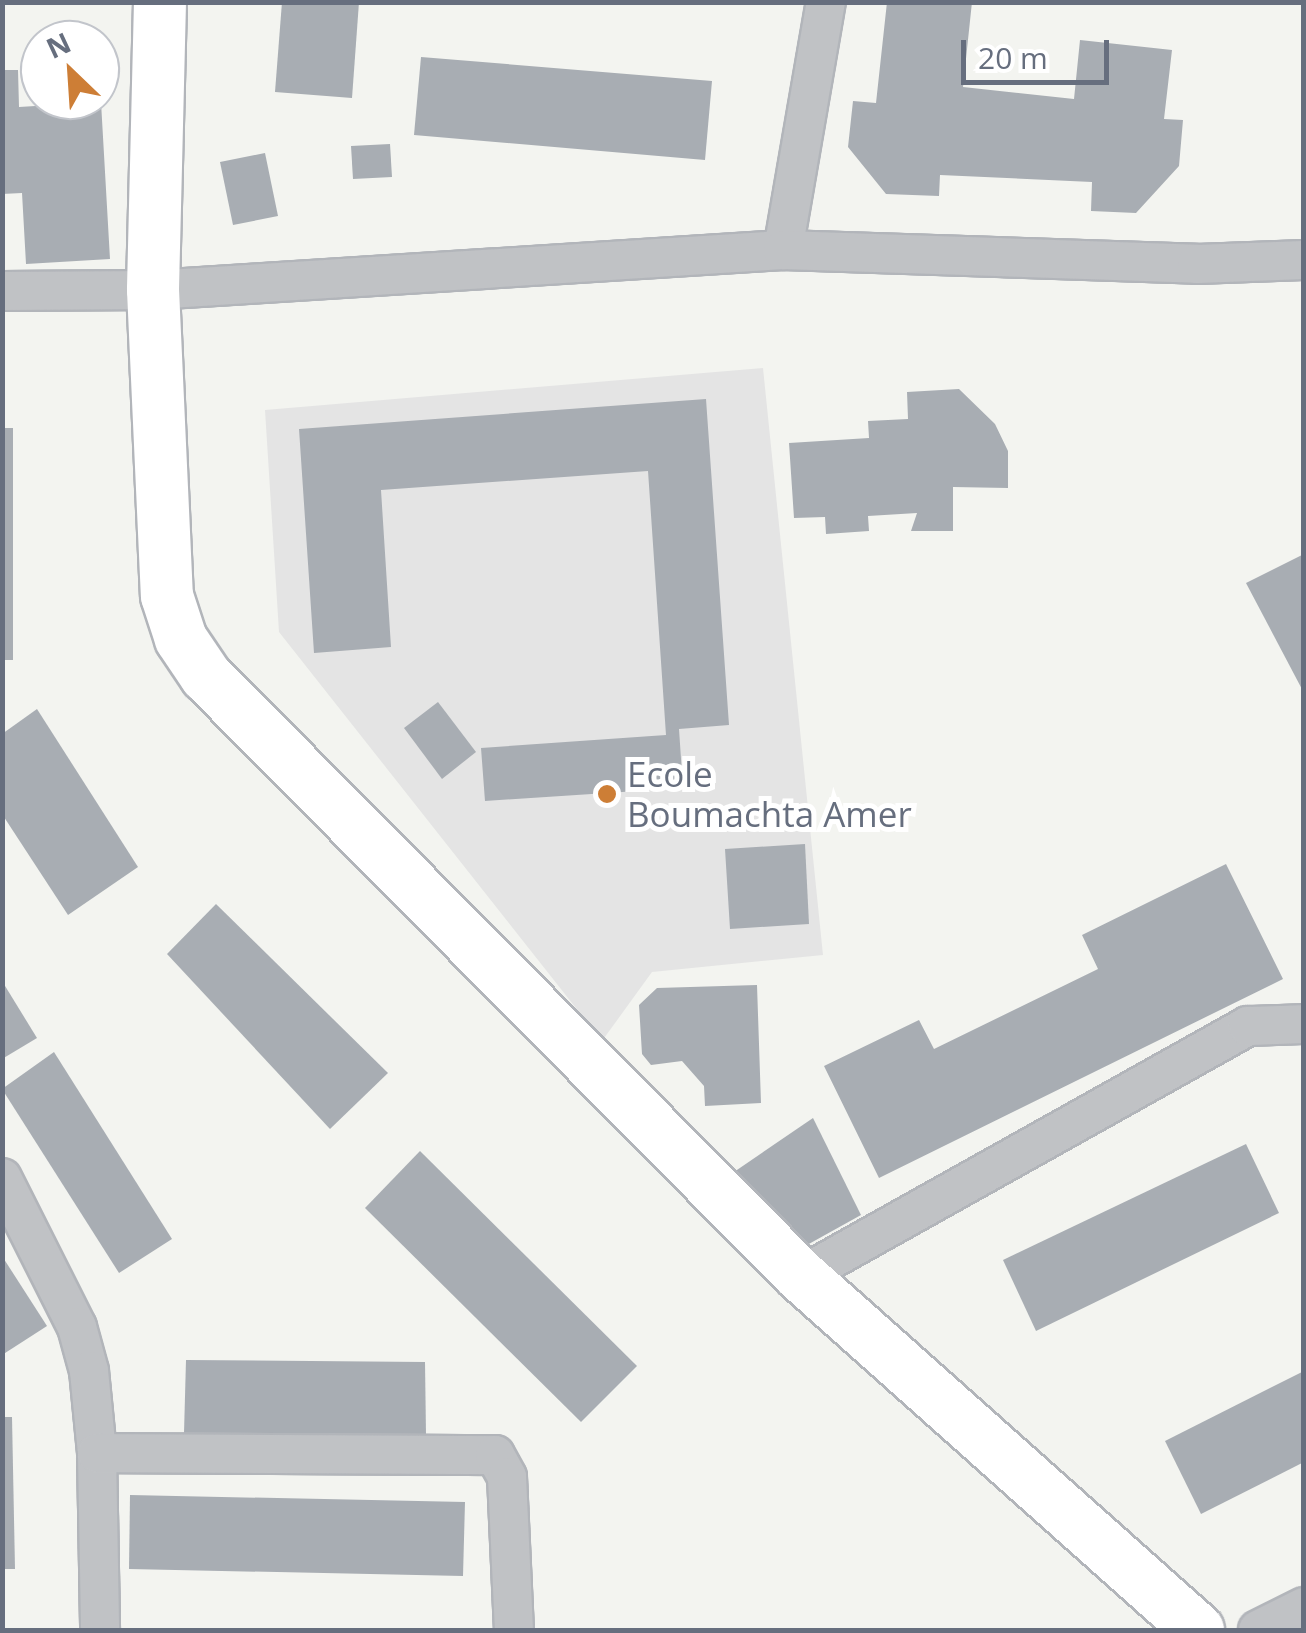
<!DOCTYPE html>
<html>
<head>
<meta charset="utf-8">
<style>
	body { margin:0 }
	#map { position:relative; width:1306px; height:1633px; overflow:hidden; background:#f3f4f0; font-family:"Open Sans",sans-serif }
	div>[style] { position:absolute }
	.built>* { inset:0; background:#e4e4e4 }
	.building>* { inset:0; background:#a8adb3 }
	.roads { filter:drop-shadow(2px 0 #b2b5ba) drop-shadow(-2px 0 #b2b5ba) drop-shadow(0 2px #b2b5ba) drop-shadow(0 -2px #b2b5ba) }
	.minor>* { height:38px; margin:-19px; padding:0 19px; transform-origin:19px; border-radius:19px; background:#c0c2c5 }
	.secondary>* { height:52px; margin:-26px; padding:0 26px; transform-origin:26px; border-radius:26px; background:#fff }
	.dots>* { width:28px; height:28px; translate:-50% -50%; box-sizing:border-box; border:5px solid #fff; border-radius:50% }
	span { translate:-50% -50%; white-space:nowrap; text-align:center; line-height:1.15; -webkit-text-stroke:10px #fff; paint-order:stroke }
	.poi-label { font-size:35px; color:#666e7e }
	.left { translate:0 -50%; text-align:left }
	.frame { position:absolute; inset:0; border:5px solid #666e7e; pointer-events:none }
	.north { position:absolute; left:20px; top:20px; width:100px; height:100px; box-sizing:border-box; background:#fff; border:2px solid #c2c5cb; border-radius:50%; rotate:335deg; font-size:28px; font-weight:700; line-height:40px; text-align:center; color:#666e7e }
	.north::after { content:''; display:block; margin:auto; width:35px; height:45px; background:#cd7e36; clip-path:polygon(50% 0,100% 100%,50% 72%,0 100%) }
	.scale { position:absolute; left:961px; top:40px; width:148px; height:45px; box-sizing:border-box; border:5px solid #666e7e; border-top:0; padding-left:12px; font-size:30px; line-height:35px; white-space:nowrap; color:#666e7e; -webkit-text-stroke:8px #fff; paint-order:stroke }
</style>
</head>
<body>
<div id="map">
	<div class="built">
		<i style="clip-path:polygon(763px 368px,823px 955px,652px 972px,602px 1041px,279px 632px,265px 410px)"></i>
	</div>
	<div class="building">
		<i style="clip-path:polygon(282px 2px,359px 2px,352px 98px,275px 92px)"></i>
		<i style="clip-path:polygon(887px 2px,972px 2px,963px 87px,1074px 99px,1080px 40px,1172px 50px,1164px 119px,1183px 120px,1179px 166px,1136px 213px,1091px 211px,1092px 182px,940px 175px,939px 196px,886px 194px,848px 147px,853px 101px,876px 103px)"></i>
		<i style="clip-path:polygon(421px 57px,712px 81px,705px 160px,414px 135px)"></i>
		<i style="clip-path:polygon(2px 70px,18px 70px,19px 107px,101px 102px,110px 259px,26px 264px,22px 193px,2px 194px)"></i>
		<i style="clip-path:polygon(390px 144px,392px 177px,353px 179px,351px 146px)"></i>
		<i style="clip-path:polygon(265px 153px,278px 216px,233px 225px,220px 162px)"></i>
		<i style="clip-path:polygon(959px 389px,995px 424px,1008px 451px,1008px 488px,953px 487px,953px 531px,911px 531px,917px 513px,868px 516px,869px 531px,826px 534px,825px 517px,794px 518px,789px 443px,869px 438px,868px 421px,908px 419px,907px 392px)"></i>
		<i style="clip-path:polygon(706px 399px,729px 725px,679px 729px,683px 788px,485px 801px,481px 748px,666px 735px,648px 471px,381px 490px,391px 647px,314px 653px,299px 429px)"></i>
		<i style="clip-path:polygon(2px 428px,13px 428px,13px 660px,2px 660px)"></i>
		<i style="clip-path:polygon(1304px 554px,1304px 693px,1246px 583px)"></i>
		<i style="clip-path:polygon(438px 702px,476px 752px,442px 779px,404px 728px)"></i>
		<i style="clip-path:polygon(37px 709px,138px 867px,68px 915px,2px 814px,2px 734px)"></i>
		<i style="clip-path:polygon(805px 844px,809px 924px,730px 929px,725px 849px)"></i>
		<i style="clip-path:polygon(1226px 864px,1283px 979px,879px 1178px,824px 1066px,919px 1020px,934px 1049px,1098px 969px,1082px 935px)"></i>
		<i style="clip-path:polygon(216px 904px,388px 1073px,330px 1129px,167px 954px)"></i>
		<i style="clip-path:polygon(2px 981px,37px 1038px,2px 1059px)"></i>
		<i style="clip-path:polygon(757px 985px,761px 1103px,705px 1106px,704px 1086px,682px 1061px,651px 1065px,642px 1054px,639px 1005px,657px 988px)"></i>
		<i style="clip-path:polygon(54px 1052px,172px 1239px,119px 1273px,2px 1089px)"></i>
		<i style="clip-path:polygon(813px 1118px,861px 1215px,807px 1245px,734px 1172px)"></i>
		<i style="clip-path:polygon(1246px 1144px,1279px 1213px,1036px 1331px,1003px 1260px)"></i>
		<i style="clip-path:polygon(420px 1151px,637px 1366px,581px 1422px,365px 1208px)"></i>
		<i style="clip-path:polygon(2px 1256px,47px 1326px,2px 1355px)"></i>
		<i style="clip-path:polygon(186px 1360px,425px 1362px,426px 1435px,184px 1433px)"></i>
		<i style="clip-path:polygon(1304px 1371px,1304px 1462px,1201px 1514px,1165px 1441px)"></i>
		<i style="clip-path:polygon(2px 1417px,12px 1417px,15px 1569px,2px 1569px)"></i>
		<i style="clip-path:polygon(130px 1495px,465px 1502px,463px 1576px,129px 1569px)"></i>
	</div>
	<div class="roads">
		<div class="minor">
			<i style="left:783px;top:250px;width:252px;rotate:-80.2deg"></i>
			<i style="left:2px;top:291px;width:151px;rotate:-0.4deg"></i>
			<i style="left:153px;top:290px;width:631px;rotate:-3.63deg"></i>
			<i style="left:783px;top:250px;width:414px;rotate:1.9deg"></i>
			<i style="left:1197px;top:264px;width:107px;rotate:-2.1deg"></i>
			<i style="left:2px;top:1178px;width:167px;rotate:63.3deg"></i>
			<i style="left:77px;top:1327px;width:46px;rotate:74.7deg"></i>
			<i style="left:89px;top:1371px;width:82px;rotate:84.4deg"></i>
			<i style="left:97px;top:1453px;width:177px;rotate:89deg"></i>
			<i style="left:801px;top:1276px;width:512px;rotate:-29.22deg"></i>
			<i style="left:1248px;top:1026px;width:56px;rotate:-2deg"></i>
			<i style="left:97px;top:1453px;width:398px;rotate:0.3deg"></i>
			<i style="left:495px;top:1455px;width:25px;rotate:61deg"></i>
			<i style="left:507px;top:1477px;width:153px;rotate:87.4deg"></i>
			<i style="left:1258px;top:1630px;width:51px;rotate:-26.6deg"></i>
		</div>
		<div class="secondary">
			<i style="left:160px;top:2px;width:288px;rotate:91.4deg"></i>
			<i style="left:153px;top:290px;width:306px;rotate:87.4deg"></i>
			<i style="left:167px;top:596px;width:45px;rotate:72deg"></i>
			<i style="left:181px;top:639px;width:45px;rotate:56deg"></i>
			<i style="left:206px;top:676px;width:845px;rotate:45.24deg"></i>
			<i style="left:801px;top:1276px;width:532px;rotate:41.72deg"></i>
		</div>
	</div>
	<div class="dots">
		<i style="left:607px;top:794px;background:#cd7e36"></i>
	</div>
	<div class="poi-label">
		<span class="left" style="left:627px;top:794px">Ecole<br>Boumachta Amer</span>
	</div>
	<div class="frame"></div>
	<div class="north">N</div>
	<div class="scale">20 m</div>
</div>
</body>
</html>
